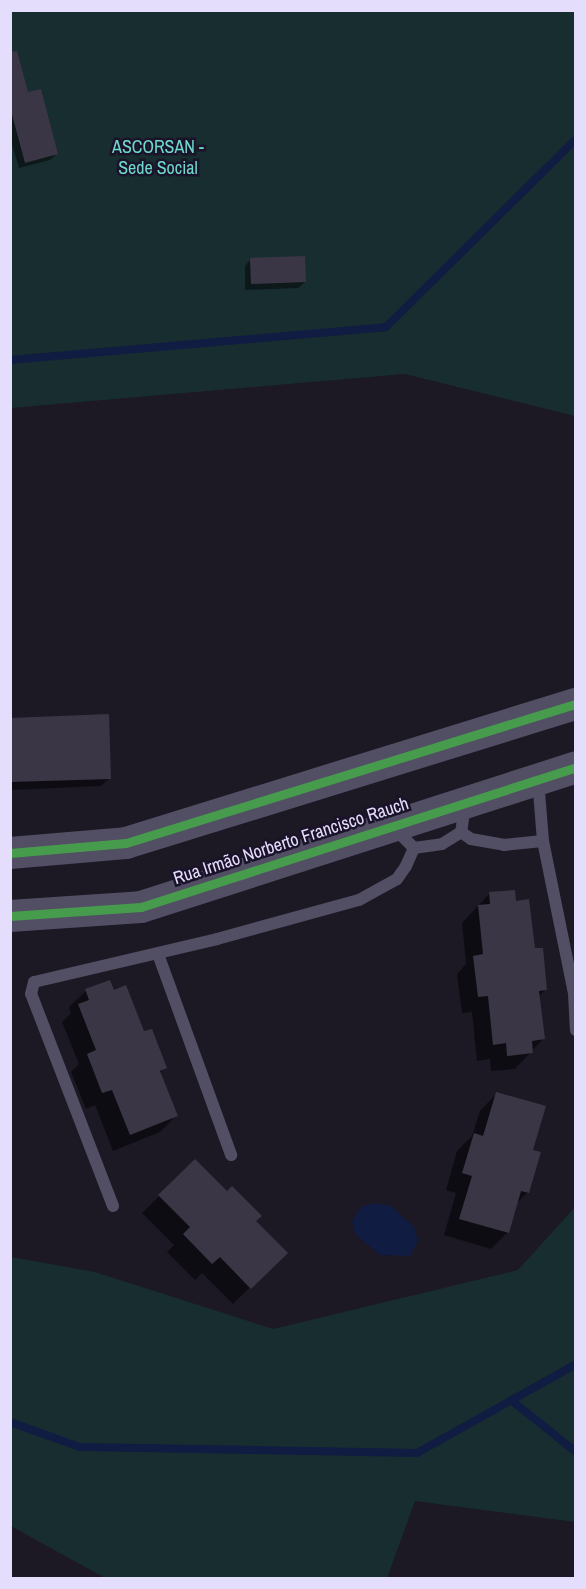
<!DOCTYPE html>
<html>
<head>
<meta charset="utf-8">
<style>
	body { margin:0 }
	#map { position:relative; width:586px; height:1589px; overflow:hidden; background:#1c1824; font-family:"Archivo Narrow",sans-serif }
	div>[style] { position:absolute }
	.green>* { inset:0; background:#172d30 }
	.water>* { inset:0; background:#101c42 }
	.shadow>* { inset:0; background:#0007 }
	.stream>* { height:8px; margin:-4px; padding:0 4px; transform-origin:4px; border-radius:4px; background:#101c42 }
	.building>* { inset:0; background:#3b3645 }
	.service>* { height:12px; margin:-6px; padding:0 6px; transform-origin:6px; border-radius:6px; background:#524e64 }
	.tertiary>* { height:32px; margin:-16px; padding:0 16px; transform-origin:16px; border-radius:16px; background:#524e64 }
	.cycleway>* { height:9px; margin:-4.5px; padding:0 4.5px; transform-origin:4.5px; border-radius:4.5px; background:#469c4c }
	span { translate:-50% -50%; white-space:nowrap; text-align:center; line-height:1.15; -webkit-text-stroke:5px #1a1329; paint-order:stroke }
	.park-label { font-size:18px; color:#6ed8cc }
	.street-label { font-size:18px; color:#e5ddfc }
	.frame { position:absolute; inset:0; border:12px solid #e5ddfc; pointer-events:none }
</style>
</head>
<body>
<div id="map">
	<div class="green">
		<i style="clip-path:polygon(11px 11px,575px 11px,575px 416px,405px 374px,11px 408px)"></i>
		<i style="clip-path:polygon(575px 1207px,575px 1522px,415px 1501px,387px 1578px,105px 1578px,11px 1526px,11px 1257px,95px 1272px,273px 1329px,518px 1270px)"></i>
	</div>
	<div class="water">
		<i style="clip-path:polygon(374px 1203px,391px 1206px,414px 1227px,418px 1241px,410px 1256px,380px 1255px,355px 1234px,352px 1221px,361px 1207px)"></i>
	</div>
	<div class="shadow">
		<i style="clip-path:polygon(10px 68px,56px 154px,50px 160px,19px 168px,10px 137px)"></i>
		<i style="clip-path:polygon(251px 259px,305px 282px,298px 288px,245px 290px,245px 266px)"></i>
		<i style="clip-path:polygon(10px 720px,110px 778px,101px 786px,10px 790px)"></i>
		<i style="clip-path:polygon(489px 894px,515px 903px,546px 989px,539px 996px,543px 1039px,515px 1069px,491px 1071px,490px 1059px,477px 1061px,472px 1012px,462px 1013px,457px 974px,466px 964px,462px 923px)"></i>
		<i style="clip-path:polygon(86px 991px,113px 992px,144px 1033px,166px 1067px,159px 1074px,176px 1116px,160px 1132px,113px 1151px,95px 1105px,86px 1109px,71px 1072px,79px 1064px,62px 1022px,71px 1013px,69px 1007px)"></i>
		<i style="clip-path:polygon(496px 1094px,531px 1151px,528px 1192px,516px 1204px,508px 1232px,491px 1249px,444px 1235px,456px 1193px,446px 1190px,457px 1151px,472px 1136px,480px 1111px)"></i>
		<i style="clip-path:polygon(195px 1161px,285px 1253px,233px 1304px,202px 1273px,195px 1280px,167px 1252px,174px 1245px,142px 1213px)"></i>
	</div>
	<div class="stream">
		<i style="left:10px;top:360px;width:377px;rotate:-5deg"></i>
		<i style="left:386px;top:327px;width:267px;rotate:-44.7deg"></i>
		<i style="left:511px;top:1400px;width:83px;rotate:38.7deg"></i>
		<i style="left:10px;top:1422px;width:74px;rotate:19.7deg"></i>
		<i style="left:80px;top:1447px;width:337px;rotate:1deg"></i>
		<i style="left:417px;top:1453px;width:182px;rotate:-29.2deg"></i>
	</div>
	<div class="building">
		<i style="clip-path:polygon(17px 51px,28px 92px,41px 89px,58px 154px,25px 163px,10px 107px,10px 52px)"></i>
		<i style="clip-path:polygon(305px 256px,306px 282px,251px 284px,250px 258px)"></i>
		<i style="clip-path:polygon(109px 714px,111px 779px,10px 782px,10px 718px)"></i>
		<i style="clip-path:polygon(515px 890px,516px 901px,529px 899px,535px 948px,543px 948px,547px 990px,539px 991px,545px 1039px,532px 1041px,533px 1053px,507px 1056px,506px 1043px,493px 1045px,488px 996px,478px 997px,473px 956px,483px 954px,478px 905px,490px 904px,489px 892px)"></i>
		<i style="clip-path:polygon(110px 980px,114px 990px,126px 985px,144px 1031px,152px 1029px,167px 1068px,160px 1071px,178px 1116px,130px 1135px,112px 1090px,102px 1093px,87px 1054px,96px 1050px,78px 1004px,89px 1000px,85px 989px)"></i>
		<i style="clip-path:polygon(496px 1092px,546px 1106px,533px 1150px,541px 1152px,529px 1193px,521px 1191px,509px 1233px,459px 1219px,472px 1176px,462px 1173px,474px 1133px,483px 1136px)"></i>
		<i style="clip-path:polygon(195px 1159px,227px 1191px,232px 1186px,262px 1216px,256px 1221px,288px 1253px,251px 1289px,220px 1257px,212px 1264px,183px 1234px,190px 1227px,158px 1195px)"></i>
	</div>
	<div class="service">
		<i style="left:538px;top:779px;width:62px;rotate:85.4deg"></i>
		<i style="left:465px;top:805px;width:27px;rotate:98deg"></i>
		<i style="left:461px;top:832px;width:12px;rotate:35deg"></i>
		<i style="left:471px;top:839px;width:34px;rotate:10deg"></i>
		<i style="left:504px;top:845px;width:39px;rotate:-6deg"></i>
		<i style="left:543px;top:841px;width:156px;rotate:78.5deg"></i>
		<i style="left:574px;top:994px;width:36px;rotate:87deg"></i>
		<i style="left:414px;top:848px;width:28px;rotate:-8deg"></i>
		<i style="left:442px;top:844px;width:22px;rotate:-32deg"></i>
		<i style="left:158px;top:954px;width:214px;rotate:70deg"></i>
		<i style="left:113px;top:1206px;width:227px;rotate:-111.1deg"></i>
		<i style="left:31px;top:994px;width:12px;rotate:-76deg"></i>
		<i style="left:34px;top:982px;width:188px;rotate:-13.2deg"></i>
		<i style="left:217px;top:939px;width:147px;rotate:-15.4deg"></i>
		<i style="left:359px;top:900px;width:43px;rotate:-28.9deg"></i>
		<i style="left:397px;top:879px;width:16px;rotate:-55deg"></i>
		<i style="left:406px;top:866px;width:20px;rotate:-66deg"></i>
		<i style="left:414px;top:848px;width:28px;rotate:-135deg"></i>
	</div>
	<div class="tertiary">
		<i style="left:10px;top:853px;width:116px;rotate:-4.9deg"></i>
		<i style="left:126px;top:843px;width:471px;rotate:-17.2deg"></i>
		<i style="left:10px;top:916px;width:131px;rotate:-3.9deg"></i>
		<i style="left:141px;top:907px;width:457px;rotate:-17.8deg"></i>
	</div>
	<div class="cycleway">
		<i style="left:10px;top:853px;width:116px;rotate:-4.9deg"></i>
		<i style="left:126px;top:843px;width:471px;rotate:-17.2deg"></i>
		<i style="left:10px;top:916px;width:131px;rotate:-3.9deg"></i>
		<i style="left:141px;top:907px;width:457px;rotate:-17.8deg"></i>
	</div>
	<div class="park-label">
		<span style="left:158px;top:158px">ASCORSAN -<br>Sede Social</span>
	</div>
	<div class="street-label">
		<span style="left:291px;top:841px;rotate:-18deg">Rua Irmão Norberto Francisco Rauch</span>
	</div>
	<div class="frame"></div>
</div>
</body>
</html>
